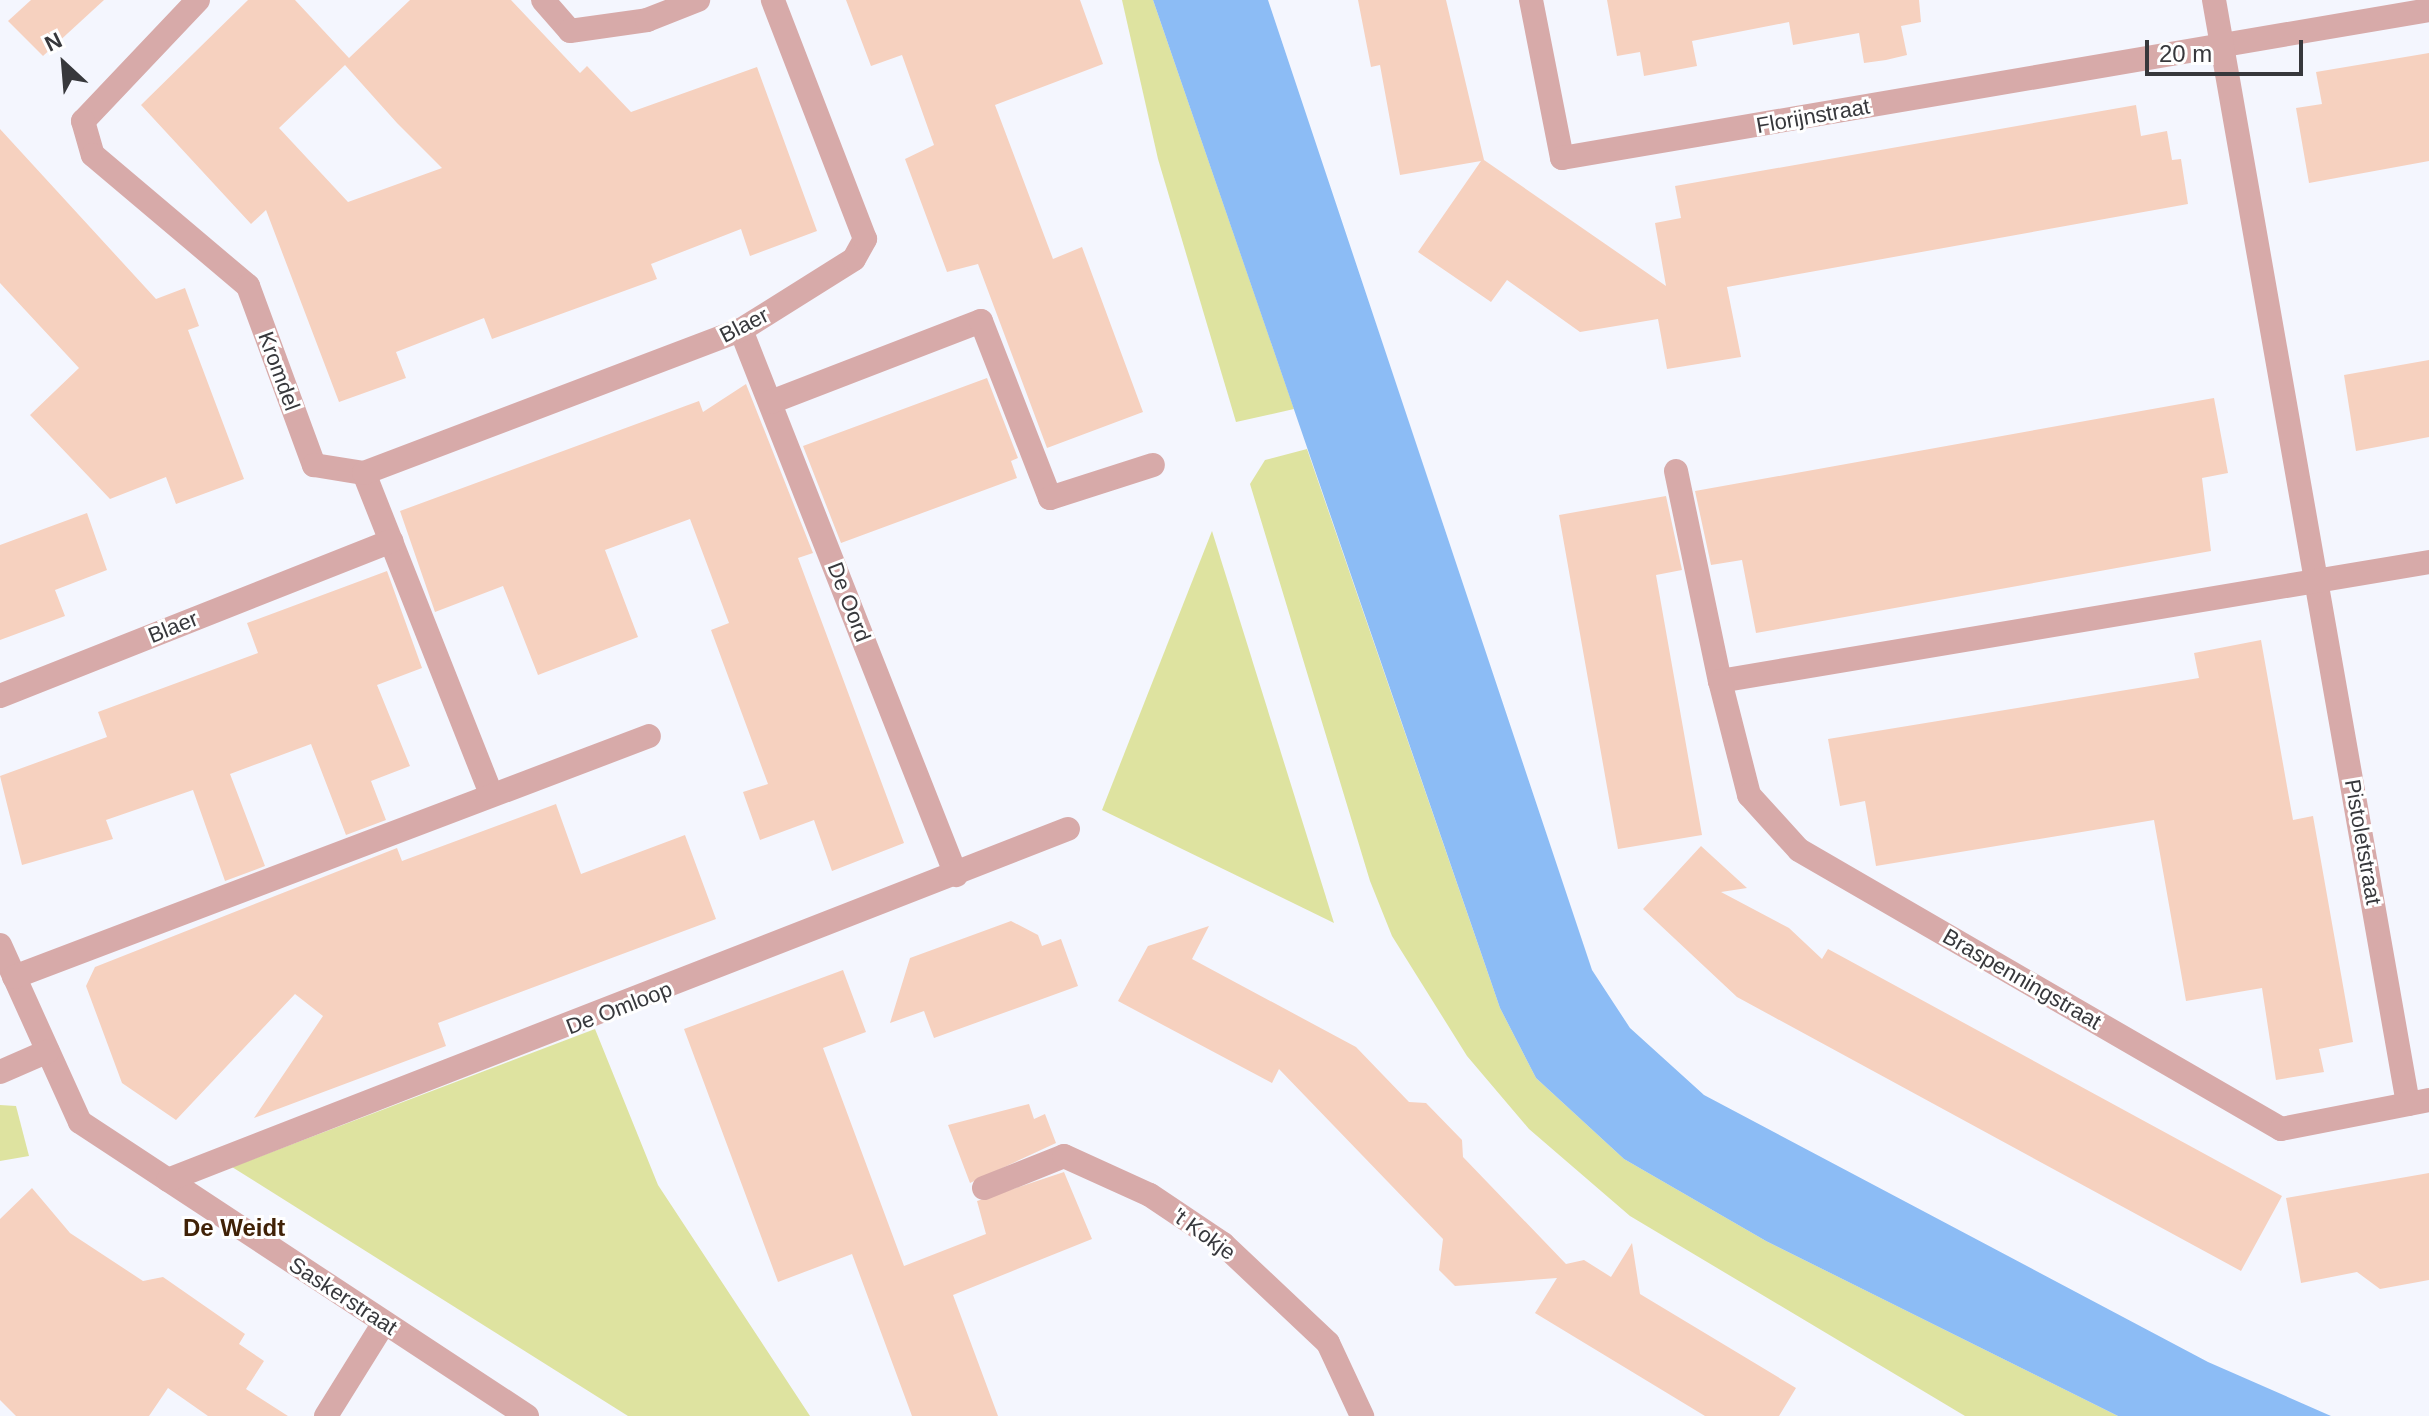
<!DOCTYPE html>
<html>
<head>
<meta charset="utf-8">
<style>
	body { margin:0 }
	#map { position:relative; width:2429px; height:1416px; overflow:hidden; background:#f4f6fe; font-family:Arial,sans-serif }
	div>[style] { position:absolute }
	.green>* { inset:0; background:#dee3a0 }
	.water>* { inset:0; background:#8cbcf5 }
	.building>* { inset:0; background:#f6d1bf }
	.minor>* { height:24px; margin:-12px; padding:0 12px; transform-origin:12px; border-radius:12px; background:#d7aaa9 }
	span { translate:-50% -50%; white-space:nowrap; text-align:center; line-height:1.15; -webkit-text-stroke:6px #fff; paint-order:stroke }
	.street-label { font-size:22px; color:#37383c }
	.neighbourhood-label { font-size:24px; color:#402207; font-weight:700 }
	.north { position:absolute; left:24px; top:24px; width:80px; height:80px; -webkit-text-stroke:6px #fff; paint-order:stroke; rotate:334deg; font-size:22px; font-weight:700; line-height:32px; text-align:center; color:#37383c }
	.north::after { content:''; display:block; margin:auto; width:28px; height:36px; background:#37383c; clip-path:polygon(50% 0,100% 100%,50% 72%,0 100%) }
	.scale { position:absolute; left:2145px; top:40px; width:158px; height:36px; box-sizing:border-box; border:4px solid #37383c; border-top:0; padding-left:10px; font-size:24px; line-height:28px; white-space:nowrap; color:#37383c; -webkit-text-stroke:6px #fff; paint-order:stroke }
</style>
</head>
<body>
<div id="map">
	<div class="green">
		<i style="clip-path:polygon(1122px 0,1153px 0,1294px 409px,1236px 422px,1158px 159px)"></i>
		<i style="clip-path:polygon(1307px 449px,1500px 1008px,1536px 1078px,1624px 1159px,1766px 1241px,2118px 1416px,1965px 1416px,1630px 1216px,1529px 1129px,1467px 1056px,1392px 936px,1370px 881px,1250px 484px,1265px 460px)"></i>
		<i style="clip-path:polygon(1212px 531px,1334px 923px,1102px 810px)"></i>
		<i style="clip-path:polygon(595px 1029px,658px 1185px,810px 1416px,628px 1416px,232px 1167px)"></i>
		<i style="clip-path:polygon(0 1105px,16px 1106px,29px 1156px,0 1161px)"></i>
	</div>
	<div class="water">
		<i style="clip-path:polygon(1153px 0,1268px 0,1592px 970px,1630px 1028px,1704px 1095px,2208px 1362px,2331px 1416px,2118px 1416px,1766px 1241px,1624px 1159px,1536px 1078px,1500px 1008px)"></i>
	</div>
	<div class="building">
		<i style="clip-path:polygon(31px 0,104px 0,43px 56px,8px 21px)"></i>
		<i style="clip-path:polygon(evenodd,248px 0,295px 0,349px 58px,410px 0,511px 0,580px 73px,587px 66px,631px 112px,757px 67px,817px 231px,750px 256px,741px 229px,651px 264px,657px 279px,492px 339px,484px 318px,396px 352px,406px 378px,339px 402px,266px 210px,251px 224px,141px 105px,248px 0,345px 65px,397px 123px,442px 168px,348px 202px,279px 128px,345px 65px)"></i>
		<i style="clip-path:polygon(846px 0,1080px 0,1103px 64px,995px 105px,1053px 259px,1082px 247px,1143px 412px,1047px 448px,978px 264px,947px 272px,905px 159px,934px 145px,902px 55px,871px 66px)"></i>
		<i style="clip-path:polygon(1358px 0,1446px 0,1484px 160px,1666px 286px,1655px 223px,1681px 218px,1675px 186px,2136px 105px,2141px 136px,2167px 131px,2172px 160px,2181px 159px,2188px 204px,1727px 287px,1741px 357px,1667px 369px,1658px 319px,1580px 332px,1507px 280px,1491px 302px,1418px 252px,1481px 161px,1400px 175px,1380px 65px,1371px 67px)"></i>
		<i style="clip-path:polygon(1607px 0,1919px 0,1921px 22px,1901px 26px,1907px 55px,1886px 60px,1864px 63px,1859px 33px,1793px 45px,1789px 22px,1692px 41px,1697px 66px,1644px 76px,1640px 52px,1617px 56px)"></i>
		<i style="clip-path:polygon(2429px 53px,2429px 161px,2309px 183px,2296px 108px,2322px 104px,2316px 72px)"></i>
		<i style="clip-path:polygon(0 129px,156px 299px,185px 288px,199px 326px,188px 330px,244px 479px,176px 504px,166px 477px,110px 499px,30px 415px,79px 368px,0 283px)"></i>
		<i style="clip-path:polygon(2429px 360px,2429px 437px,2356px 451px,2344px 375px)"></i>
		<i style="clip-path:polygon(987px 378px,1018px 458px,1011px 461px,1017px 478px,841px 543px,803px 446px)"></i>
		<i style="clip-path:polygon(746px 384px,813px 553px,798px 558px,904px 843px,832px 871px,814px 820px,760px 840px,743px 792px,768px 784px,711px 630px,729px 623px,690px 519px,605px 550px,638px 637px,538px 675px,503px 586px,435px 612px,400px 511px,699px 401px,703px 412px)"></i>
		<i style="clip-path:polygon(2214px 398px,2228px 473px,2202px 478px,2211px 551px,1756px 633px,1742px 560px,1711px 565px,1695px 491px)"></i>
		<i style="clip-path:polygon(1666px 496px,1682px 570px,1656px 575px,1702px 835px,1618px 849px,1559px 515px)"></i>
		<i style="clip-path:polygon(87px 513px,107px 570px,55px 590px,65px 616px,0 640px,0 545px)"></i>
		<i style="clip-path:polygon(387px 571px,422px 668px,377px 685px,410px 766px,371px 781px,386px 820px,346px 835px,311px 744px,230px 774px,265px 866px,225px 881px,193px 790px,106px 820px,113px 839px,22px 865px,0 776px,107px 737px,98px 712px,258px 653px,247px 623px)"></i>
		<i style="clip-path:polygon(2261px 640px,2293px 820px,2313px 816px,2353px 1042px,2319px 1049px,2324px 1072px,2276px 1080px,2262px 988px,2186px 1001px,2154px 820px,1876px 866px,1865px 801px,1840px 806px,1828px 739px,2199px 678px,2194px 653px)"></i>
		<i style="clip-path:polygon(556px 804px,581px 874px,685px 835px,716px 919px,438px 1023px,446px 1046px,254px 1118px,323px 1016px,295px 994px,176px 1120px,122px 1083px,86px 986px,95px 967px,397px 848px,402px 861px)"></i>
		<i style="clip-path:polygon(1701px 846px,1747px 888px,1721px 892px,1789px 928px,1822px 959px,1828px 949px,2282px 1196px,2241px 1271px,1737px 997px,1643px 909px)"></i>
		<i style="clip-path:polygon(1011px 921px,1038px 935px,1042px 946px,1061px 939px,1078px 986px,934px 1038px,924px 1011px,890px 1023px,910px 958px)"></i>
		<i style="clip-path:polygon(1209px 926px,1192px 959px,1356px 1047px,1409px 1102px,1426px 1103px,1462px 1140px,1463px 1157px,1566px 1264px,1584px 1260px,1611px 1277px,1632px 1243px,1640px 1294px,1796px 1388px,1779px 1416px,1705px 1416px,1535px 1313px,1557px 1278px,1455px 1286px,1439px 1270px,1443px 1239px,1279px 1069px,1272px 1083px,1118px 1001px,1148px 946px)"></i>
		<i style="clip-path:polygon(843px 970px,866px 1032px,823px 1048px,904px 1266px,986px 1234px,977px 1201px,1064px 1172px,1092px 1239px,953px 1295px,998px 1416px,912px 1416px,852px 1254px,778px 1282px,684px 1029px)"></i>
		<i style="clip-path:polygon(1029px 1104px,1034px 1119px,1045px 1114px,1056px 1143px,970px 1183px,948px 1125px)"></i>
		<i style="clip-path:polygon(2429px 1173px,2429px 1280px,2380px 1289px,2357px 1272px,2301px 1283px,2286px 1198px)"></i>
		<i style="clip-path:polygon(32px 1188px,70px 1233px,143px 1281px,163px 1277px,245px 1334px,239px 1344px,264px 1361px,246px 1389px,288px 1416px,208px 1416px,168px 1388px,149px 1416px,16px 1416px,0 1400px,0 1219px)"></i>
	</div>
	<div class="minor">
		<i style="left:198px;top:0;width:167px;rotate:133.5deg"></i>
		<i style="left:83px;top:121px;width:35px;rotate:74deg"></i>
		<i style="left:93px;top:155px;width:203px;rotate:40.2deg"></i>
		<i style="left:248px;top:286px;width:191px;rotate:69.8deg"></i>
		<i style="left:314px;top:465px;width:51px;rotate:9.1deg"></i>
		<i style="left:364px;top:473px;width:344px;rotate:68.4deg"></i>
		<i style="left:543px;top:0;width:41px;rotate:48.9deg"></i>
		<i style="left:570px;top:31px;width:78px;rotate:-8.1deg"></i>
		<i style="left:647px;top:20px;width:55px;rotate:-21.4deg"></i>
		<i style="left:1531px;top:0;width:161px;rotate:78.9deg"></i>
		<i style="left:1562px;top:158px;width:880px;rotate:-9.69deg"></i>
		<i style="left:2214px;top:0;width:1121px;rotate:80.03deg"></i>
		<i style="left:741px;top:330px;width:586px;rotate:68.47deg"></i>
		<i style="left:771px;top:402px;width:225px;rotate:-21.1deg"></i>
		<i style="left:981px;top:321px;width:190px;rotate:68.7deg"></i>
		<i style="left:1050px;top:498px;width:108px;rotate:-17.8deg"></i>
		<i style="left:1676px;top:471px;width:215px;rotate:78.2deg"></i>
		<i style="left:364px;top:473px;width:403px;rotate:-20.8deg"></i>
		<i style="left:741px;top:330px;width:133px;rotate:-32.1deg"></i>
		<i style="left:854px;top:259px;width:23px;rotate:-61deg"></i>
		<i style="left:865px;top:239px;width:256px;rotate:-111.1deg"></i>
		<i style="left:2429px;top:562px;width:719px;rotate:170.47deg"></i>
		<i style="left:1720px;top:681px;width:118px;rotate:75.7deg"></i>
		<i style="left:1749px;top:795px;width:74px;rotate:47.7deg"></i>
		<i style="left:1799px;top:850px;width:557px;rotate:30.06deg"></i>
		<i style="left:2281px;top:1129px;width:151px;rotate:-11.1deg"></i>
		<i style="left:0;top:696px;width:421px;rotate:-21.6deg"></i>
		<i style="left:0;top:945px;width:194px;rotate:65.7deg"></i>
		<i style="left:80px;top:1122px;width:535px;rotate:33.33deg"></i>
		<i style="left:14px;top:977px;width:679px;rotate:-20.78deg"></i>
		<i style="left:0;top:1072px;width:52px;rotate:-23.6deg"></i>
		<i style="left:168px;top:1180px;width:966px;rotate:-21.31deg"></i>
		<i style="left:984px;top:1188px;width:86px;rotate:-21.8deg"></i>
		<i style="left:1064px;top:1156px;width:94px;rotate:24.4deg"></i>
		<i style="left:1150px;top:1195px;width:88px;rotate:33.9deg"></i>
		<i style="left:1223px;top:1244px;width:144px;rotate:43.3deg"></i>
		<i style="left:1328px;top:1343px;width:81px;rotate:65deg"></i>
		<i style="left:326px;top:1416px;width:110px;rotate:-58.1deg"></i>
	</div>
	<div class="street-label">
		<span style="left:1813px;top:116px;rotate:-10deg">Florijnstraat</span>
		<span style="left:744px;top:325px;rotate:-27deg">Blaer</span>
		<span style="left:279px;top:371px;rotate:70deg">Kromdel</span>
		<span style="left:849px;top:602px;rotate:69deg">De Oord</span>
		<span style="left:173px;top:627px;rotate:-22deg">Blaer</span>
		<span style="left:2363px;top:842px;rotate:80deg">Pistoletstraat</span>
		<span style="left:2022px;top:979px;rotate:30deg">Braspenningstraat</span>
		<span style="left:619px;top:1008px;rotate:-21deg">De Omloop</span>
		<span style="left:1204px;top:1234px;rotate:36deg">'t Kokje</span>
		<span style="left:343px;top:1296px;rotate:33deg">Saskerstraat</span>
	</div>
	<div class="neighbourhood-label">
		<span style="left:234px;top:1228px">De Weidt</span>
	</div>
	<div class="north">N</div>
	<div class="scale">20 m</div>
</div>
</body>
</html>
